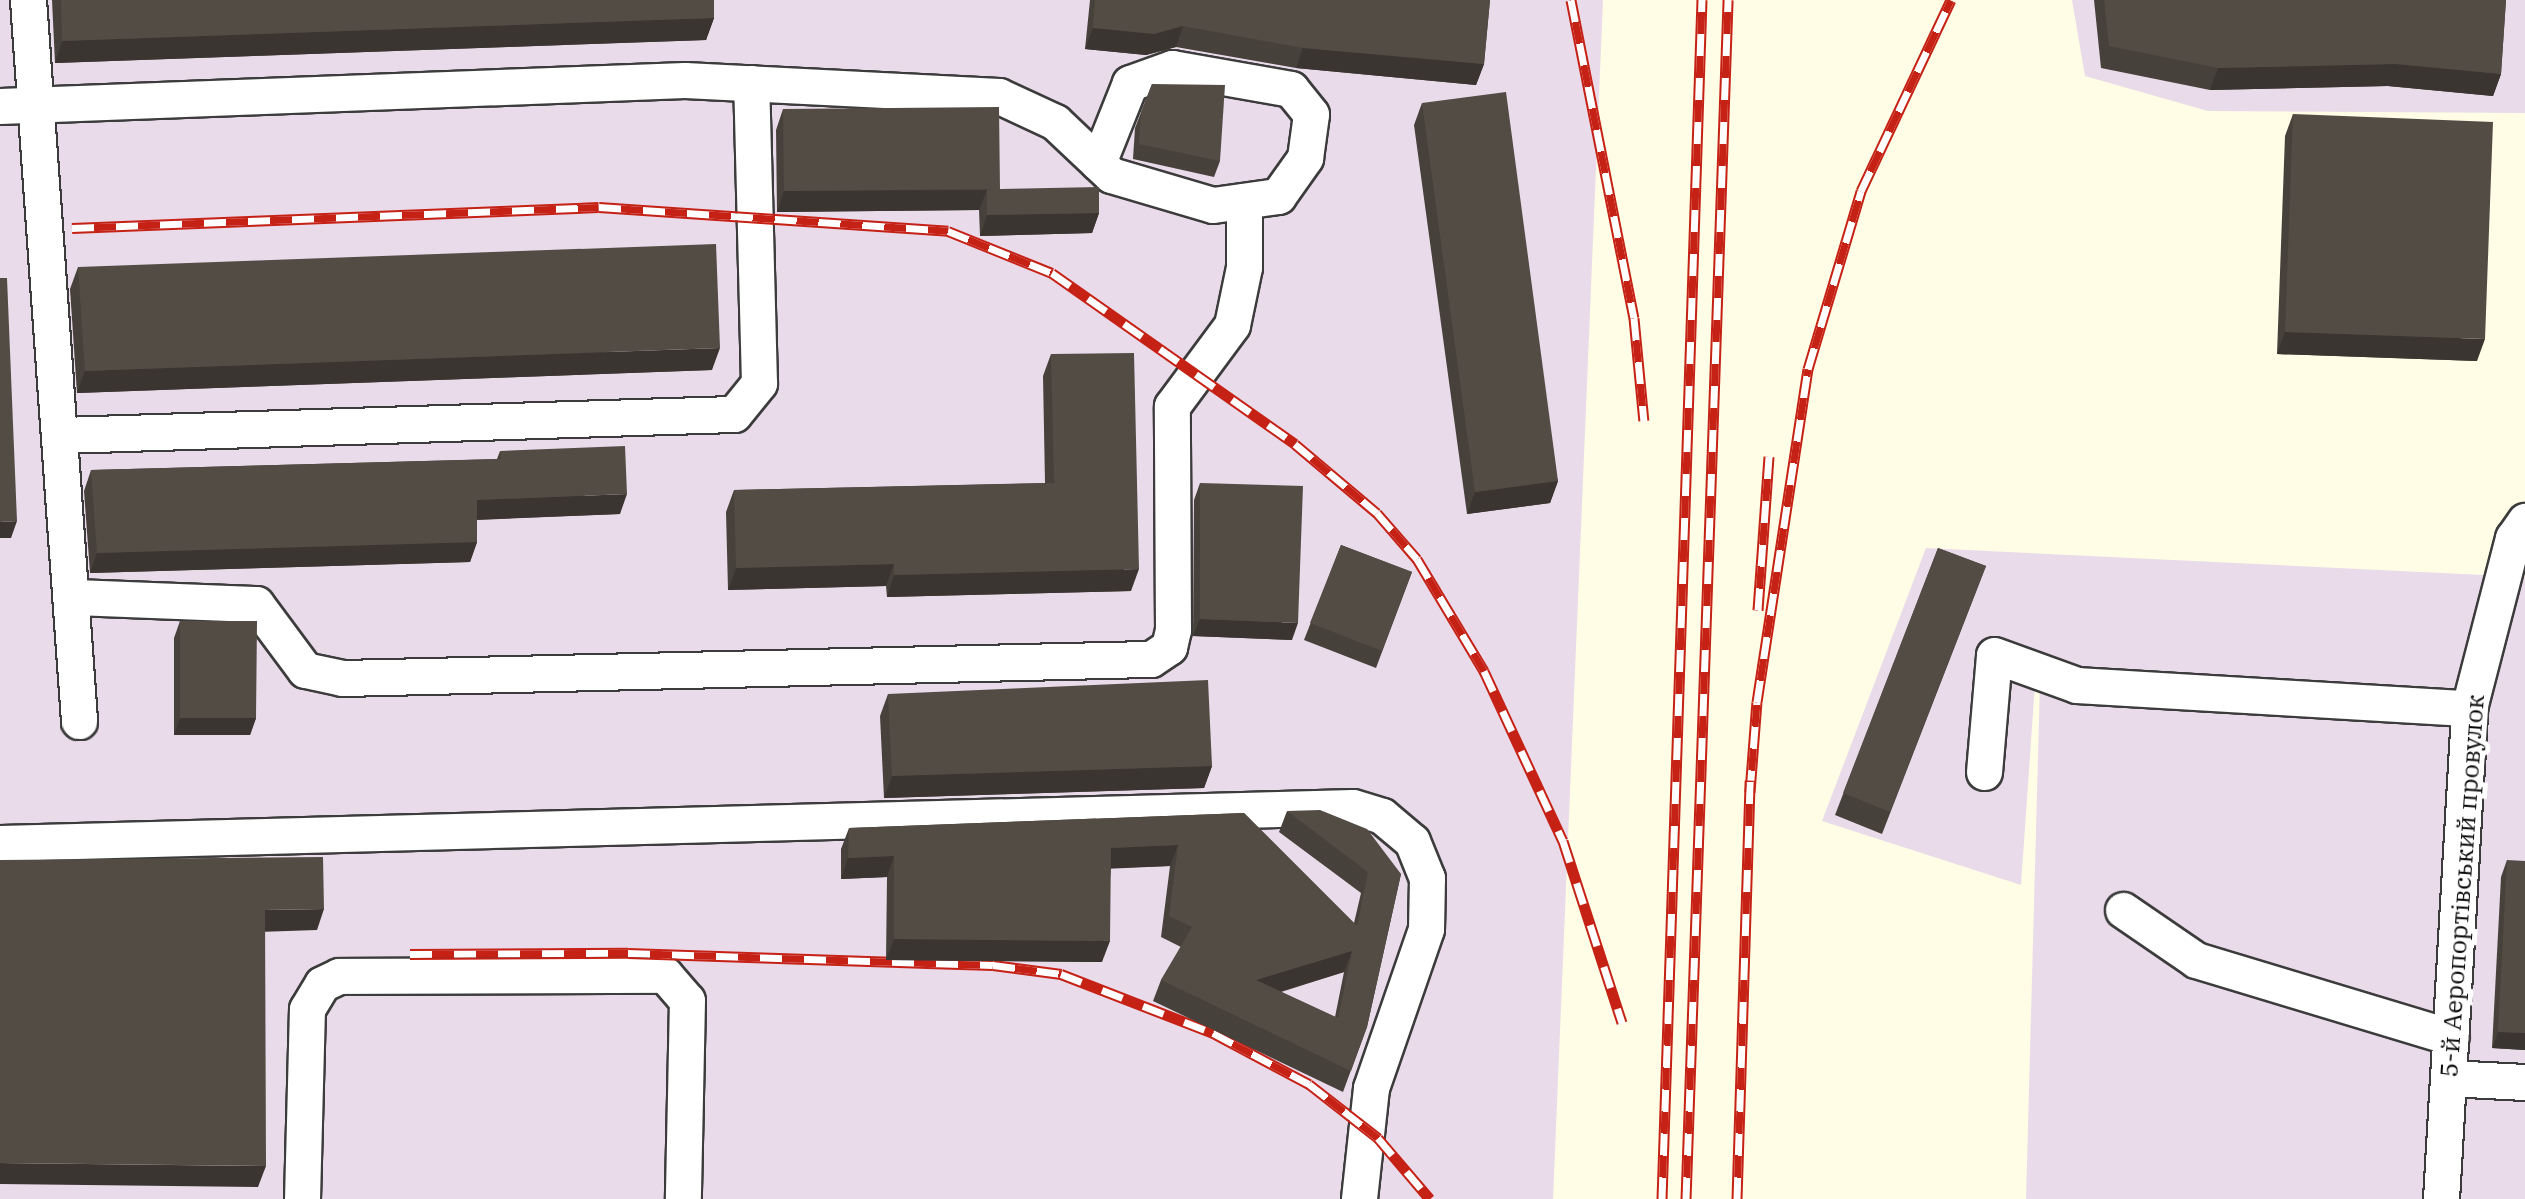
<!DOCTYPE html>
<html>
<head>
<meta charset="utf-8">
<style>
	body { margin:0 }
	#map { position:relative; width:2525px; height:1199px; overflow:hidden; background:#fffde6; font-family:"IBM Plex Serif",serif }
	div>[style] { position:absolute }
	.industrial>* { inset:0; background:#eadbea }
	.roads { filter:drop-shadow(2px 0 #3c3c3c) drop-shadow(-2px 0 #3c3c3c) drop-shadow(0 2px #3c3c3c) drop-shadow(0 -2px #3c3c3c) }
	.minor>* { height:35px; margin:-17.5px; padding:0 17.5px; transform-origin:17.5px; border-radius:17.5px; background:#fff }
	.rail>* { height:11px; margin-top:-5.5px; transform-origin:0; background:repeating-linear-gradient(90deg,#fff 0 22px,#c62115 0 44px); box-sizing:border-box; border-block:2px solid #c62115 }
	.wall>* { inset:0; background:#47413b }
	.shaded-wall>* { inset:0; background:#3a3530 }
	.building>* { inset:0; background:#534c45 }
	span { translate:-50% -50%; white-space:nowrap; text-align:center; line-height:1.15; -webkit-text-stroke:10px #fff; paint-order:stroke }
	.street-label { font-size:25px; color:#090909 }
</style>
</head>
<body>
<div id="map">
	<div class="industrial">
		<i style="clip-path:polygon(0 0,1603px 0,1553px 1199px,0 1199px)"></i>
		<i style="clip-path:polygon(2072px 0,2525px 0,2525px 113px,2208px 111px,2085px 76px)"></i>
		<i style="clip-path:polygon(1926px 548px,2525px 577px,2525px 1199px,2026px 1199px,2040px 682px,2035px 684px,2021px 885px,1822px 821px)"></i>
	</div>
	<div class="roads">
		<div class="minor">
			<i style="left:28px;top:0;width:723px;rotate:85.95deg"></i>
			<i style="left:0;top:106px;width:685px;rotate:-2.17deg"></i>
			<i style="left:685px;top:80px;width:314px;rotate:2.9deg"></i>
			<i style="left:999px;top:96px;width:62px;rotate:24.9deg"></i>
			<i style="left:1055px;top:122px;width:77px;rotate:43.4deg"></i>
			<i style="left:1111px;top:175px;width:106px;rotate:16.4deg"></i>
			<i style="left:1213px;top:205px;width:66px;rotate:-7.9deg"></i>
			<i style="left:1278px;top:196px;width:47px;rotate:-54.6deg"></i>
			<i style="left:1305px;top:158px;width:44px;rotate:-82.2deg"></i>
			<i style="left:1311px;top:114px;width:32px;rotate:-129deg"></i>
			<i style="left:1291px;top:89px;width:121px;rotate:-170deg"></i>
			<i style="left:1172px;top:68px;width:45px;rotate:160.3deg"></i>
			<i style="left:1130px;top:83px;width:86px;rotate:111.8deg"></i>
			<i style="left:61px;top:435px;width:673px;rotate:-1.79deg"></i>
			<i style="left:734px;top:414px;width:40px;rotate:-51deg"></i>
			<i style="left:759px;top:383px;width:300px;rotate:-91.5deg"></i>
			<i style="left:73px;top:597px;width:183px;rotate:2.2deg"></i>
			<i style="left:256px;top:604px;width:82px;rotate:53.4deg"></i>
			<i style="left:305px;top:670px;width:38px;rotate:12deg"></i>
			<i style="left:342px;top:678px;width:809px;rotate:-1.35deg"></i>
			<i style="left:1151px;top:659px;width:22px;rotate:-34deg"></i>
			<i style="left:1169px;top:647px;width:17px;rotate:-77deg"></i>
			<i style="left:1173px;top:630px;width:224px;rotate:-90.3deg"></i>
			<i style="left:1172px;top:406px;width:101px;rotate:-53.5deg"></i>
			<i style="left:1232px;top:325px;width:59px;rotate:-78.3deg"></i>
			<i style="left:1244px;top:267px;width:66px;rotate:-90deg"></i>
			<i style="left:1984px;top:772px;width:117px;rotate:-85.1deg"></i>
			<i style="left:1994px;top:655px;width:88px;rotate:19.9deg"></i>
			<i style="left:2077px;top:685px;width:393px;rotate:3.4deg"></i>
			<i style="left:0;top:843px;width:1353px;rotate:-1.52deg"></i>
			<i style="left:1353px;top:807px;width:30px;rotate:17deg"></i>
			<i style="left:1382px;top:816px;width:39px;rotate:40deg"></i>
			<i style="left:1412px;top:841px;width:40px;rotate:68deg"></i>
			<i style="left:1427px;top:878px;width:51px;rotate:91.1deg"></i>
			<i style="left:1426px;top:929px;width:168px;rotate:109.1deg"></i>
			<i style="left:1371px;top:1088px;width:112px;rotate:96.2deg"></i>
			<i style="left:2123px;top:910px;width:88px;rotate:34.4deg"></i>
			<i style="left:2196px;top:960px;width:266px;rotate:16.8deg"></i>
			<i style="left:2448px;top:1078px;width:77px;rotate:3deg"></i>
			<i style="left:302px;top:1199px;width:190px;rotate:-88.5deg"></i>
			<i style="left:307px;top:1009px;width:29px;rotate:-59deg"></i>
			<i style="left:322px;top:984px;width:19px;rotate:-25deg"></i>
			<i style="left:339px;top:976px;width:326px;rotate:-0.2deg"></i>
			<i style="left:665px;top:975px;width:33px;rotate:49deg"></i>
			<i style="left:687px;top:1000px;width:199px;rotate:91.2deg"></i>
			<i style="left:2441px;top:1199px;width:492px;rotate:-86.7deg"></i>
			<i style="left:2469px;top:708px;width:176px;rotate:-75.5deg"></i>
			<i style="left:2513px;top:538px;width:21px;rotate:-55deg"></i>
		</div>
	</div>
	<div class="rail">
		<i style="left:1571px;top:0;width:324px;rotate:78.8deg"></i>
		<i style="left:1634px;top:318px;width:103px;rotate:84.5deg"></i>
		<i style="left:72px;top:228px;width:527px;rotate:-2.28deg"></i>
		<i style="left:599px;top:207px;width:350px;rotate:3.9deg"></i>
		<i style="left:948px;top:231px;width:112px;rotate:22deg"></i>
		<i style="left:1052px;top:273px;width:297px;rotate:35.1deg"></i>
		<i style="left:1295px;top:444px;width:107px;rotate:40.1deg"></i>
		<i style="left:1377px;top:513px;width:61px;rotate:49deg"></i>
		<i style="left:1417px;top:559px;width:131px;rotate:59.1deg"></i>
		<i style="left:1484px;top:671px;width:187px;rotate:65.1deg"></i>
		<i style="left:1563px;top:841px;width:191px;rotate:72deg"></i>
		<i style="left:1758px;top:610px;width:154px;rotate:-85.9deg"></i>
		<i style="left:1750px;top:792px;width:90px;rotate:-85.6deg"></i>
		<i style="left:1757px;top:702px;width:337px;rotate:-81.3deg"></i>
		<i style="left:1808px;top:369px;width:186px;rotate:-73.4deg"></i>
		<i style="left:1861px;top:191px;width:211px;rotate:-64.8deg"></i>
		<i style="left:410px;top:954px;width:218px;rotate:-0.3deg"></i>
		<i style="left:628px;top:953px;width:365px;rotate:1.9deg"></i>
		<i style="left:993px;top:965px;width:69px;rotate:7.5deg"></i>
		<i style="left:1061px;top:974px;width:163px;rotate:21.2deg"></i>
		<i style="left:1213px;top:1033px;width:109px;rotate:28deg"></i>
		<i style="left:1309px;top:1084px;width:88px;rotate:38deg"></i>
		<i style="left:1378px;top:1138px;width:80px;rotate:49.6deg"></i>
		<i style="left:1662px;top:1199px;width:1200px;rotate:-88.09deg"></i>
		<i style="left:1686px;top:1199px;width:1200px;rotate:-87.99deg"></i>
		<i style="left:1737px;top:1199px;width:419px;rotate:-88.2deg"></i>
	</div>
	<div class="wall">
		<i style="clip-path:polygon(52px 0,714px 0,714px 18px,706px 40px,55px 63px)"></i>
		<i style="clip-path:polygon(1090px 0,1490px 0,1484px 64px,1476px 85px,1296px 68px,1176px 47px,1146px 55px,1085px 49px)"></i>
		<i style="clip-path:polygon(2094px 0,2506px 0,2501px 74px,2493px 96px,2388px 86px,2210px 90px,2101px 68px)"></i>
		<i style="clip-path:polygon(1152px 84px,1220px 161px,1214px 177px,1133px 159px,1135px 128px)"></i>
		<i style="clip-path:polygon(1422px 103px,1558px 481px,1550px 503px,1467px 514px,1414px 125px)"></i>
		<i style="clip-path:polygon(783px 109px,1000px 189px,1099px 213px,1092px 233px,980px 236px,979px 210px,777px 212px,776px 130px)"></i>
		<i style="clip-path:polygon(2293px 114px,2477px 361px,2277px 354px,2285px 136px)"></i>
		<i style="clip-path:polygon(78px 267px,712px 370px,77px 393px,70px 289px)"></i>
		<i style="clip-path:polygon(1051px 354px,1131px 591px,887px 597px,886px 586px,728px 590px,726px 512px,734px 490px,1045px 483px,1043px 376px)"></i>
		<i style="clip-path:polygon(500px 451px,620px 514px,477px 520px,477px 542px,470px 562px,90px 573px,84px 491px,91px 470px,497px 459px)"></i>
		<i style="clip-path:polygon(1200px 483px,1292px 640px,1193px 636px,1194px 500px)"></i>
		<i style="clip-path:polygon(1341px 545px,1412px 572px,1376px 668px,1304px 640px)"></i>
		<i style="clip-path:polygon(1938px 548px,1986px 566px,1882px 834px,1835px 815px)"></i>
		<i style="clip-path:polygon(180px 621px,256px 718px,250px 735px,174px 735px,174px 638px)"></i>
		<i style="clip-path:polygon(888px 694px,1212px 766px,1204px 788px,884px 798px,880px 716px)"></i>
		<i style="clip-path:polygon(evenodd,1287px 811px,1401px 874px,1367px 1027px,1343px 1092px,1153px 1001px,1161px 980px,1181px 947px,1161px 937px,1170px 866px,1111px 868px,1102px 962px,886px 960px,887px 877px,841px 879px,841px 849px,849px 828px,1244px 813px,1354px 923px,1361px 893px,1279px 832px,1287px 811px,1344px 972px,1335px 1017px,1281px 992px,1344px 972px)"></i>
		<i style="clip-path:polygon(2507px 860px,2525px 1050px,2492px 1048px,2501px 877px)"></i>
	</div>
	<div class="shaded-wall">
		<i style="clip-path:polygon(714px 18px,706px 40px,55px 63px,62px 41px)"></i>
		<i style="clip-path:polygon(1183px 26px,1176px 47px,1146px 55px,1085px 49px,1093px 28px)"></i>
		<i style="clip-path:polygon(1303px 48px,1484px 64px,1476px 85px,1296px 68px)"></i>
		<i style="clip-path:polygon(2396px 64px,2501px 74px,2493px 96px,2388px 86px,2210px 90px,2218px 68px)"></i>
		<i style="clip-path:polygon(987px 190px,979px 210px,777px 212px,784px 191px)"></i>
		<i style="clip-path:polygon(1099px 213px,1092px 233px,980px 236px,987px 215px)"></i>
		<i style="clip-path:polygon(2285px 332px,2485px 339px,2477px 361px,2277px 354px)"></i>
		<i style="clip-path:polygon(720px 348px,712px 370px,77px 393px,85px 371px)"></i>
		<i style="clip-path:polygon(1558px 481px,1550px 503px,1467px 514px,1475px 492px)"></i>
		<i style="clip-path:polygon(627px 494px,620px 514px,469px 520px,477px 500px)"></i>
		<i style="clip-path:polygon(17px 521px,11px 538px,0 538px,0 522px)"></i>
		<i style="clip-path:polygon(477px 542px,470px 562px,90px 573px,97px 553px)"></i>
		<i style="clip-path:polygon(894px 564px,886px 586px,728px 590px,736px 568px)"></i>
		<i style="clip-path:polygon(1139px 569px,1131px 591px,887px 597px,894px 575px)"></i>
		<i style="clip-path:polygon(1200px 619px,1298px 623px,1292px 640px,1193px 636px)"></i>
		<i style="clip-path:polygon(180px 718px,256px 718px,250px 735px,174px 735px)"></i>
		<i style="clip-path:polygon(1212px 766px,1204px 788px,884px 798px,892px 776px)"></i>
		<i style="clip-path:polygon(1178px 845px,1170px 866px,1103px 869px,1111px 848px)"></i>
		<i style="clip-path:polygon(894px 856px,887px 877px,841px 879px,848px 858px)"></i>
		<i style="clip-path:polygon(324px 909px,317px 930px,258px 932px,265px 910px)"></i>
		<i style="clip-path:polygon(894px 939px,1110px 941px,1102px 962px,886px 960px)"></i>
		<i style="clip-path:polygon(1352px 951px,1344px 972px,1249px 1001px,1256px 980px)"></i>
		<i style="clip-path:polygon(2498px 1032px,2525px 1033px,2525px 1050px,2492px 1048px)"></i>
		<i style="clip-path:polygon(0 1163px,266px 1166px,258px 1187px,0 1184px)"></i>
	</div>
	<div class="building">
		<i style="clip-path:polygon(61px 0,714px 0,714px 18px,62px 41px)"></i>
		<i style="clip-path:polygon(1095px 0,1490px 0,1484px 64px,1303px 48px,1183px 26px,1154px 34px,1093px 28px)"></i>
		<i style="clip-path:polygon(2104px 0,2506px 0,2501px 74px,2396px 64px,2218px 68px,2109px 46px)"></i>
		<i style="clip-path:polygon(1152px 84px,1225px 85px,1220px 161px,1139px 144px,1141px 112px)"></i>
		<i style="clip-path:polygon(1506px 92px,1558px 481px,1475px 492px,1422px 103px)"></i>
		<i style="clip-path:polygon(999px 107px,1000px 189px,1099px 187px,1099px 213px,987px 215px,987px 190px,992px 189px,784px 191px,783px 109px)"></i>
		<i style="clip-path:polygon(2293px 114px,2493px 122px,2485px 339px,2285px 332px)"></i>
		<i style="clip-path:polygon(716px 244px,720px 348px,85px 371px,78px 267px)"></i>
		<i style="clip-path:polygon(0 278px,7px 278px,17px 521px,0 522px)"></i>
		<i style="clip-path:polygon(1134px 353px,1139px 569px,894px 575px,894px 564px,736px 568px,734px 490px,1054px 483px,1051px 354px)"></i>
		<i style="clip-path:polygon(625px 446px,627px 494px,477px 500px,477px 542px,97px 553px,91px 470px,501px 459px,500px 451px)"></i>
		<i style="clip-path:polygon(1200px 483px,1303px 486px,1298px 623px,1200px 619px)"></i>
		<i style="clip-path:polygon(1341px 545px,1412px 572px,1382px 651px,1310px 623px)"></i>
		<i style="clip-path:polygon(1938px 548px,1986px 566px,1890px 812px,1843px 793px)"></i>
		<i style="clip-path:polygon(180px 621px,257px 621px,256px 718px,180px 718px)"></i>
		<i style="clip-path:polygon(1208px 680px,1212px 766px,892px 776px,888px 694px)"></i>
		<i style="clip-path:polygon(evenodd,1320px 810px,1367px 829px,1401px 874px,1367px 1027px,1351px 1071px,1161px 980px,1192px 927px,1169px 916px,1178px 845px,1111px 848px,1110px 941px,894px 939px,894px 856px,848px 858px,849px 828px,1244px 813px,1357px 926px,1368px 872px,1287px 811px,1320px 810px,1352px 951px,1338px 1018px,1256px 980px,1352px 951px)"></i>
		<i style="clip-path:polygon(323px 857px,324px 909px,265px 910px,266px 1166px,0 1163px,0 860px)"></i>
		<i style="clip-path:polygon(2507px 860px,2525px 861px,2525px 1033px,2498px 1032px)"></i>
	</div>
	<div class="street-label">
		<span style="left:2462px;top:886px;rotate:-86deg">5-й Аеропортівський провулок</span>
	</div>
</div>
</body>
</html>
